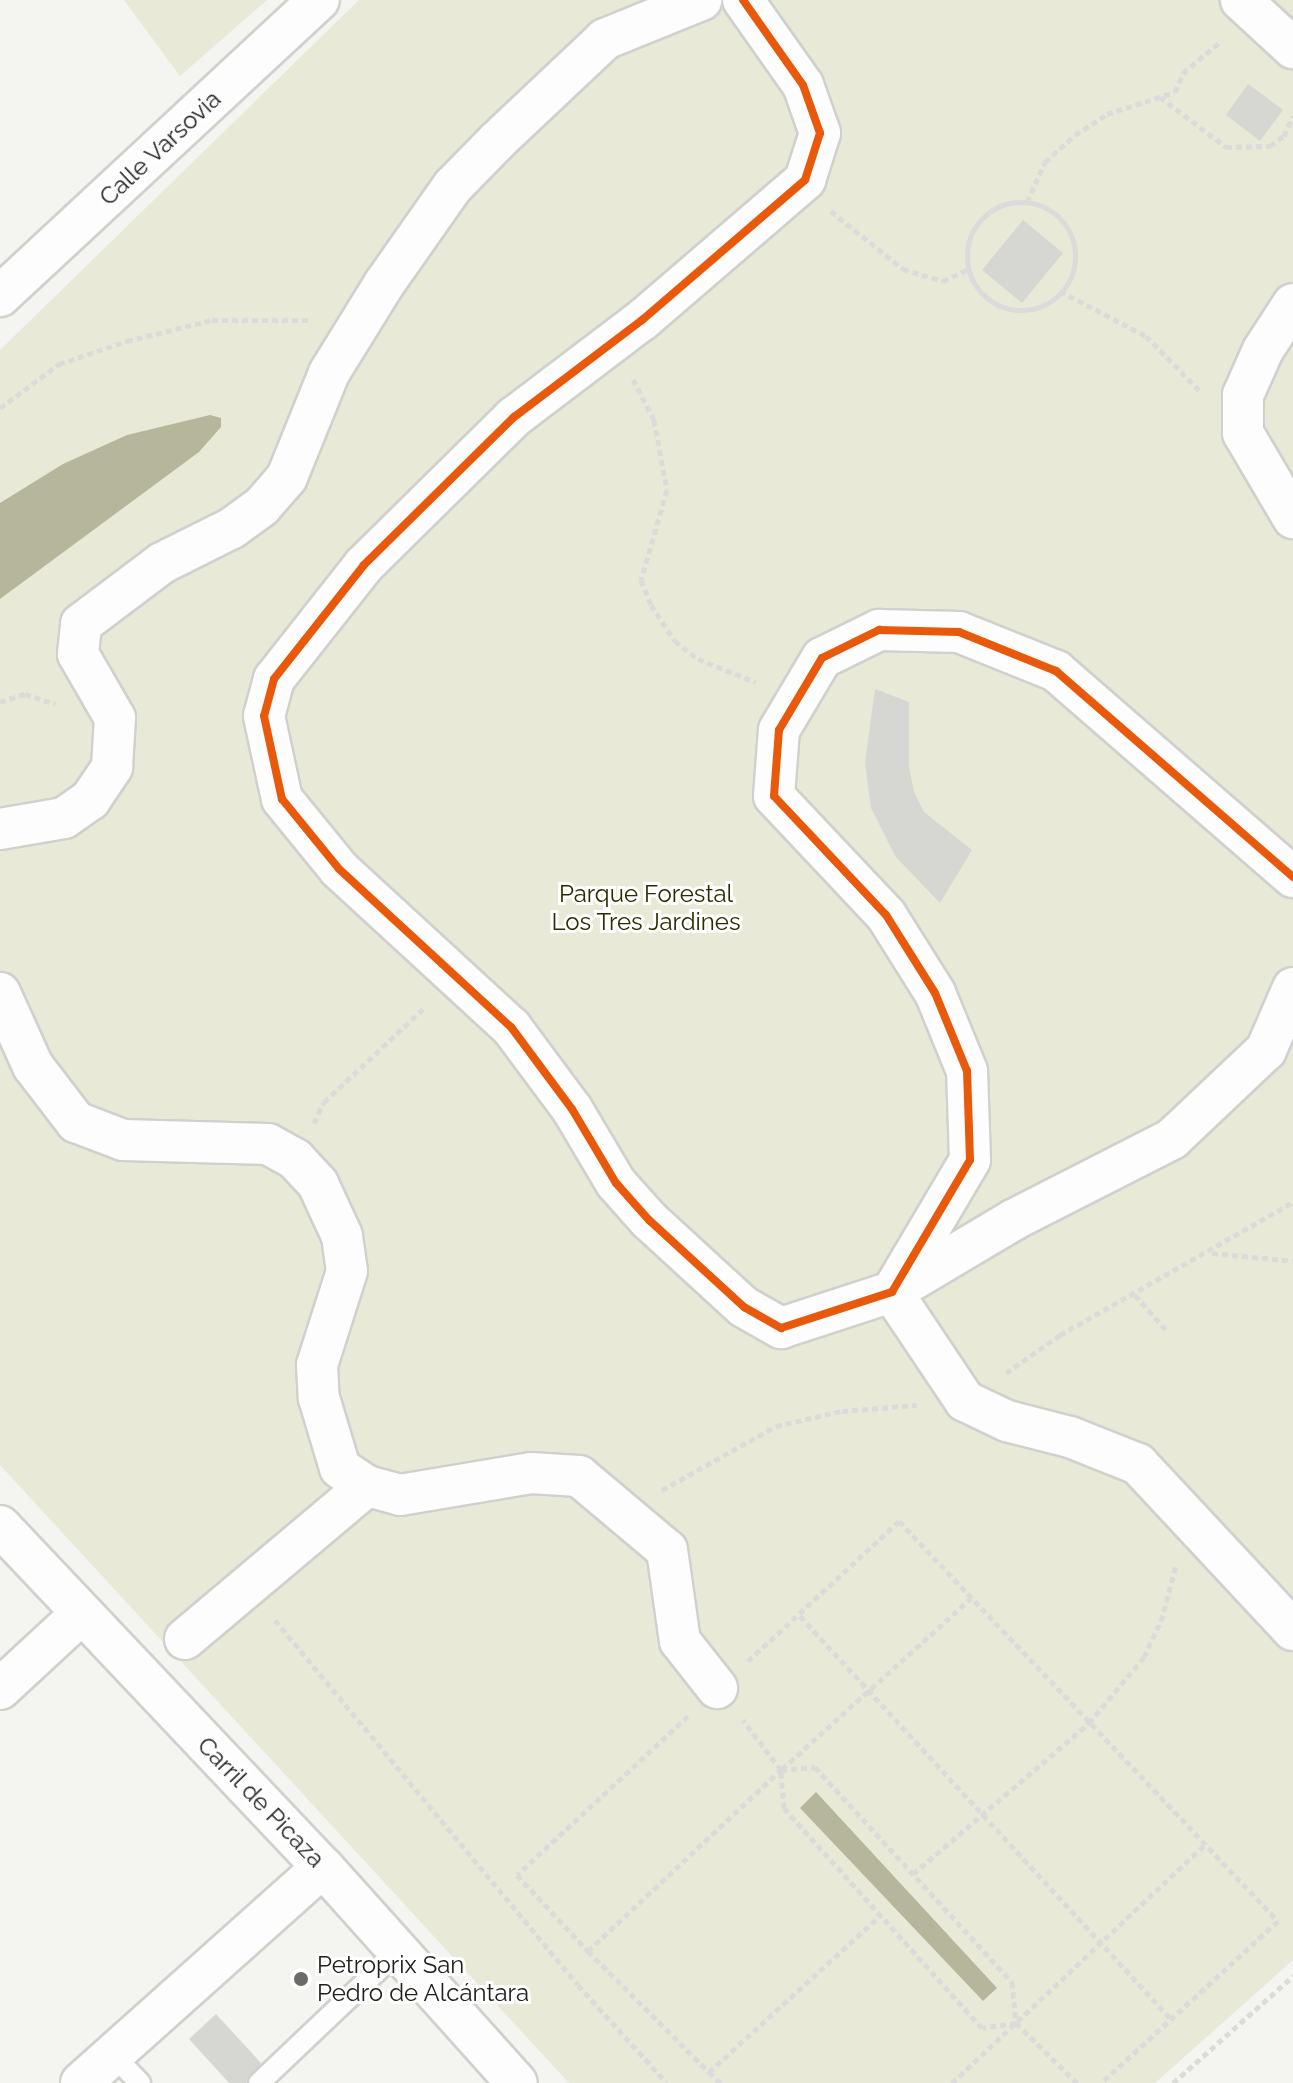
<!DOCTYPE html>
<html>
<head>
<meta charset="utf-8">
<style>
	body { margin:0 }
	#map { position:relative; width:1293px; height:2083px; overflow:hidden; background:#f4f4f0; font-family:Raleway,sans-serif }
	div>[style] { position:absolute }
	.green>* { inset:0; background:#e8e9d7 }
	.water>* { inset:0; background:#b5b69b }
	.building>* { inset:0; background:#d6d6d3 }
	.path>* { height:5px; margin-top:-2.5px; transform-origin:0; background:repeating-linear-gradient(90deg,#dbdbda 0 6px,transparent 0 10px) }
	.path>.ring { margin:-2.5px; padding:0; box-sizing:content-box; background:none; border:5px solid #dbdbda; border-radius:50% }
	.roads { filter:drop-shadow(2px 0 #d0d0cd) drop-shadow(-2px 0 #d0d0cd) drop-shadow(0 2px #d0d0cd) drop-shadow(0 -2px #d0d0cd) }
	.service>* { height:20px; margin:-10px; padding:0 10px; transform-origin:10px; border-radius:10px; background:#fdfdfd }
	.minor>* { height:40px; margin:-20px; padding:0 20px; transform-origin:20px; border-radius:20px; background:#fdfdfd }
	.cycleway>* { height:8px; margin:-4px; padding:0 4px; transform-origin:4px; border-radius:4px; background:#e8590c }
	.dots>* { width:22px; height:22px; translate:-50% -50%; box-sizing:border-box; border:4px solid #fff; border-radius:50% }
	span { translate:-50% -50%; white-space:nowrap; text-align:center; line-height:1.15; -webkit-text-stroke:6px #fff; paint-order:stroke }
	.street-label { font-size:24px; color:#21211e }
	.park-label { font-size:24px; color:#2c2b00 }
	.poi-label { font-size:24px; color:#21211e }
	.left { translate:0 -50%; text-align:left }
</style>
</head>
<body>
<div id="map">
	<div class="green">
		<i style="clip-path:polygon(124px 0,267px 0,180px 76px)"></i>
		<i style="clip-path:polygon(359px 0,1293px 0,1293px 1960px,1155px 2083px,569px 2083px,0 1465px,0 350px)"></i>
	</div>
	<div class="water">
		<i style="clip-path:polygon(210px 415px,221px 418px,221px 427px,199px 452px,0 599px,0 503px,63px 464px,127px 435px)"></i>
		<i style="clip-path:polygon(816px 1792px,997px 1988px,983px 2001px,800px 1808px)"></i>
	</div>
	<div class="building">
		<i style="clip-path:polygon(1248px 84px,1283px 110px,1260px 141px,1226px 115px)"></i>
		<i style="clip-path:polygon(1023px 220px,1063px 253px,1022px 303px,982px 270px)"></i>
		<i style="clip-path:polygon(875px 689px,909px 702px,909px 767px,914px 792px,924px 812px,972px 850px,940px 903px,895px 856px,871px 808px,865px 763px)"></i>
		<i style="clip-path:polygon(216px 2014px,261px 2063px,246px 2083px,229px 2083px,189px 2039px)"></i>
	</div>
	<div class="path">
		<i style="left:1160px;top:97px;width:83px;rotate:37.1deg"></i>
		<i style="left:1226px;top:147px;width:44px;rotate:-1.3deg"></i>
		<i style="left:1270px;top:146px;width:17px;rotate:-36deg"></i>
		<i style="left:1284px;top:136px;width:22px;rotate:-66deg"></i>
		<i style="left:1027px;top:202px;width:44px;rotate:-65.8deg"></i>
		<i style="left:1045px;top:162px;width:40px;rotate:-42deg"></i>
		<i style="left:1075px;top:135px;width:38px;rotate:-33deg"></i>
		<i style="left:1107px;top:114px;width:71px;rotate:-17.9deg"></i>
		<i style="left:1175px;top:92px;width:21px;rotate:-67deg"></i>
		<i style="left:1183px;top:73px;width:50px;rotate:-40.1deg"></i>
		<i class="ring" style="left:967px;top:202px;width:103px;height:103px"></i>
		<i style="left:831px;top:211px;width:92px;rotate:38.9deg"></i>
		<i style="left:903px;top:269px;width:42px;rotate:16.7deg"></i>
		<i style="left:943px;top:281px;width:29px;rotate:-25deg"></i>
		<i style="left:1060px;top:291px;width:97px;rotate:27.6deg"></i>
		<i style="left:1146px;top:336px;width:78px;rotate:45.5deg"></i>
		<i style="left:633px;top:379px;width:46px;rotate:62.9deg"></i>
		<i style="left:654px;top:420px;width:71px;rotate:79.5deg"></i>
		<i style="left:667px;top:490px;width:94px;rotate:106.1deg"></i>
		<i style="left:641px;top:580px;width:27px;rotate:68deg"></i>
		<i style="left:651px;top:605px;width:43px;rotate:56.3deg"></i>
		<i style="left:675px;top:641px;width:29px;rotate:38deg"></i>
		<i style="left:698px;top:659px;width:62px;rotate:21.6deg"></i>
		<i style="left:0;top:408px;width:74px;rotate:-36.7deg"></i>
		<i style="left:59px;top:364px;width:72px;rotate:-18.7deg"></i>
		<i style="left:127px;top:341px;width:88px;rotate:-13.9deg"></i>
		<i style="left:212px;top:320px;width:97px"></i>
		<i style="left:0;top:702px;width:26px;rotate:-18deg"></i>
		<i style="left:25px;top:694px;width:32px;rotate:18deg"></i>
		<i style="left:314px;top:1123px;width:23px;rotate:-65deg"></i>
		<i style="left:324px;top:1102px;width:139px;rotate:-43.2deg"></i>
		<i style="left:1212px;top:1253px;width:81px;rotate:5.6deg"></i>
		<i style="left:1135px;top:1295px;width:47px;rotate:48.5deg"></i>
		<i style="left:1006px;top:1373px;width:66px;rotate:-35.1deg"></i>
		<i style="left:1060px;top:1335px;width:268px;rotate:-29.7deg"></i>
		<i style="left:662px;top:1490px;width:131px;rotate:-29.3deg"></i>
		<i style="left:776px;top:1426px;width:68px;rotate:-12.8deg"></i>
		<i style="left:842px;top:1411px;width:75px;rotate:-4.6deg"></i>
		<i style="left:800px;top:1616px;width:548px;rotate:47.37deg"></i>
		<i style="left:275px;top:1620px;width:474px;rotate:50.3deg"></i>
		<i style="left:578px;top:1985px;width:132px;rotate:47.8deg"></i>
		<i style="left:748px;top:1661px;width:206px;rotate:-42.8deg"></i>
		<i style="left:899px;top:1521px;width:551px;rotate:46.54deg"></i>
		<i style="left:1278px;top:1921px;width:240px;rotate:137.5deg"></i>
		<i style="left:688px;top:1716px;width:233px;rotate:137.1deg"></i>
		<i style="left:517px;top:1875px;width:104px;rotate:46.9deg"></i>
		<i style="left:588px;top:1951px;width:265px;rotate:-43.2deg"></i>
		<i style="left:781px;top:1770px;width:63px;rotate:-127.2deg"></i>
		<i style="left:782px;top:1769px;width:255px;rotate:-42.1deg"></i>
		<i style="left:913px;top:1874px;width:232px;rotate:-40.6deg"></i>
		<i style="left:1089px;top:1723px;width:86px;rotate:-50.2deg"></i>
		<i style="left:1144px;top:1657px;width:40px;rotate:-65deg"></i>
		<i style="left:1161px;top:1621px;width:57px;rotate:-74.7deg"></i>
		<i style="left:588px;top:1951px;width:171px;rotate:45deg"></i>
		<i style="left:709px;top:2072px;width:233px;rotate:-42.4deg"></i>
		<i style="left:1016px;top:2023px;width:34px;rotate:172deg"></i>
		<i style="left:982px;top:2028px;width:296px;rotate:-132deg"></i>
		<i style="left:784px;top:1808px;width:38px;rotate:-95deg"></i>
		<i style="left:781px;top:1770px;width:34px;rotate:-5deg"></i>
		<i style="left:815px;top:1767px;width:292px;rotate:47.5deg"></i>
		<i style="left:1012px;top:1982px;width:41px;rotate:84.4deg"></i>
		<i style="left:1016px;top:2023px;width:86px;rotate:44.5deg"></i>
		<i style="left:709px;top:2072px;width:16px;rotate:45deg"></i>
		<i style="left:952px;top:2083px;width:347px;rotate:-43.3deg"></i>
		<i style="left:1173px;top:2083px;width:161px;rotate:-41.7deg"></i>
	</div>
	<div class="roads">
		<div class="service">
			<i style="left:113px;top:2055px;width:39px;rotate:46deg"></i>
			<i style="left:259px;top:2083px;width:192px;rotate:-43.5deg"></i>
		</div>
		<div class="minor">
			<i style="left:743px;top:0;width:104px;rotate:54.8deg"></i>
			<i style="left:803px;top:85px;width:51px;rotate:70.5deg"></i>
			<i style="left:820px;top:133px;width:49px;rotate:107.7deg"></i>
			<i style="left:805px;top:180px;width:215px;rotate:139.3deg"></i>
			<i style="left:642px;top:320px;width:161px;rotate:142.8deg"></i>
			<i style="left:514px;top:417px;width:211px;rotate:135.4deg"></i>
			<i style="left:364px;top:565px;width:145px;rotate:128.3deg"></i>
			<i style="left:274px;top:679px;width:38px;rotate:105deg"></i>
			<i style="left:264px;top:716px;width:85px;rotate:77.8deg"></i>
			<i style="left:282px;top:799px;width:90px;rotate:50.8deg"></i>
			<i style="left:339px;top:869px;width:234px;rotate:42.6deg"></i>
			<i style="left:511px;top:1027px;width:102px;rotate:53.4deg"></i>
			<i style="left:572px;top:1109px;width:86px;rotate:59.3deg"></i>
			<i style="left:616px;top:1183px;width:50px;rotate:48.3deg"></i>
			<i style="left:649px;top:1220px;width:129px;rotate:42.5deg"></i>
			<i style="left:744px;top:1307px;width:43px;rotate:29.6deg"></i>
			<i style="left:781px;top:1328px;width:117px;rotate:-18deg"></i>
			<i style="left:892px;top:1292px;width:153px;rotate:-59.4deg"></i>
			<i style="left:970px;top:1160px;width:89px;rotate:-91.9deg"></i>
			<i style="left:967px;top:1071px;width:84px;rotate:-112.3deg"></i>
			<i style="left:935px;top:993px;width:92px;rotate:-122.1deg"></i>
			<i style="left:886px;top:915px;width:163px;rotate:-133.3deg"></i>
			<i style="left:774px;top:796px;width:66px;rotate:-85.7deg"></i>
			<i style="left:779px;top:730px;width:84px;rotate:-59.2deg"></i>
			<i style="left:822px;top:658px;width:64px;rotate:-26.2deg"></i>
			<i style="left:879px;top:630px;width:80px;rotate:1.4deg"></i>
			<i style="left:959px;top:632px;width:105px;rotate:21.9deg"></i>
			<i style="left:1056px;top:671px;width:314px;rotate:41deg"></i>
			<i style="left:1241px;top:0;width:71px;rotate:42.7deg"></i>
			<i style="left:0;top:296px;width:435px;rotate:-42.9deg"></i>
			<i style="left:1293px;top:304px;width:55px;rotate:123.1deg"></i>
			<i style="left:1263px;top:350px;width:49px;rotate:114deg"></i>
			<i style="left:1243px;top:395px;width:38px;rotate:90deg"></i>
			<i style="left:1243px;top:433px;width:99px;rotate:59.5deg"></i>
			<i style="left:0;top:829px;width:65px;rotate:-9.8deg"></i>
			<i style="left:64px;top:818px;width:32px;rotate:-35deg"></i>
			<i style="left:90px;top:800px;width:40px;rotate:-56deg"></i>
			<i style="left:112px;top:767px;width:49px;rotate:-86.5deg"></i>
			<i style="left:115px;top:718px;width:74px;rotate:-120deg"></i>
			<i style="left:78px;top:654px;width:30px;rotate:-84deg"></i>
			<i style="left:81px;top:624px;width:101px;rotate:-37deg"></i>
			<i style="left:162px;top:563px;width:78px;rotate:-26.6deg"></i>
			<i style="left:232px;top:528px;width:37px;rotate:-36deg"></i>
			<i style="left:262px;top:506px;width:38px;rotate:-49deg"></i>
			<i style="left:287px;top:477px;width:112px;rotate:-68deg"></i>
			<i style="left:329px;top:373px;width:105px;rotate:-58.3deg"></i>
			<i style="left:384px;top:284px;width:120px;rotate:-54.9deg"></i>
			<i style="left:453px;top:186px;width:64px;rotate:-45.6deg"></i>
			<i style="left:498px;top:140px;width:147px;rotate:-43.3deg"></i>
			<i style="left:605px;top:39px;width:104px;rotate:-22.1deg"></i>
			<i style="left:1293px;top:988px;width:68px;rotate:113.5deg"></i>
			<i style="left:1266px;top:1050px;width:129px;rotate:136.6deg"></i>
			<i style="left:1172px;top:1139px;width:176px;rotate:153deg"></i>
			<i style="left:1015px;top:1219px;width:143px;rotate:149.3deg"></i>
			<i style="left:892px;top:1292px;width:131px;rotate:56.2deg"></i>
			<i style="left:965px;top:1401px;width:47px;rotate:25.5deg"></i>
			<i style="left:1007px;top:1421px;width:65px;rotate:14.3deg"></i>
			<i style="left:1070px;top:1437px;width:73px;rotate:21.7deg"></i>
			<i style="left:1138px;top:1464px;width:227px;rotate:47deg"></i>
			<i style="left:0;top:993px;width:80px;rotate:65.7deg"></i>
			<i style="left:33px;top:1066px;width:71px;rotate:52.5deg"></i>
			<i style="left:76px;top:1122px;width:50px;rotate:21deg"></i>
			<i style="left:123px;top:1140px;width:145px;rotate:1.6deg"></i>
			<i style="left:268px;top:1144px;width:31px;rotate:29deg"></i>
			<i style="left:295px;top:1159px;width:34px;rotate:47deg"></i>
			<i style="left:318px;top:1184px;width:57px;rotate:65.2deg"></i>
			<i style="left:342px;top:1236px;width:35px;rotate:82deg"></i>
			<i style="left:347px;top:1271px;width:99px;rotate:107.7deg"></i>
			<i style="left:317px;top:1365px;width:33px;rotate:87deg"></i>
			<i style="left:319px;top:1398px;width:73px;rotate:73.3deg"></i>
			<i style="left:340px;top:1468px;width:32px;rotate:34deg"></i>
			<i style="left:367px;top:1486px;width:34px;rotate:15deg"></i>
			<i style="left:400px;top:1495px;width:133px;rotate:-9.5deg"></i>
			<i style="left:531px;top:1473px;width:48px;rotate:3.6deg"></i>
			<i style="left:579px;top:1476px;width:115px;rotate:40.1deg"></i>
			<i style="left:667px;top:1550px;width:92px;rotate:81.9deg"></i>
			<i style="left:680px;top:1641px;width:60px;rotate:51.8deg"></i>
			<i style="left:0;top:1526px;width:470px;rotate:46.6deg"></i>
			<i style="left:323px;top:1867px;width:290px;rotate:48.1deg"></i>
			<i style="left:185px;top:1639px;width:238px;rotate:-40.1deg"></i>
			<i style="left:0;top:1689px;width:110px;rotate:-42.8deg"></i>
			<i style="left:81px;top:2083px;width:324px;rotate:-41.8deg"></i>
		</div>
	</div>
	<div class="cycleway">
		<i style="left:743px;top:0;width:104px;rotate:54.8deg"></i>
		<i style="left:803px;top:85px;width:51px;rotate:70.5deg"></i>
		<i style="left:820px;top:133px;width:49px;rotate:107.7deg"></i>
		<i style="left:805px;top:180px;width:215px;rotate:139.3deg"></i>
		<i style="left:642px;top:320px;width:161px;rotate:142.8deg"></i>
		<i style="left:514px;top:417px;width:211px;rotate:135.4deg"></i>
		<i style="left:364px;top:565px;width:145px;rotate:128.3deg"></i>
		<i style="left:274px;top:679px;width:38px;rotate:105deg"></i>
		<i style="left:264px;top:716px;width:85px;rotate:77.8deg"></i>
		<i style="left:282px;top:799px;width:90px;rotate:50.8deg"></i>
		<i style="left:339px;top:869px;width:234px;rotate:42.6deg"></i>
		<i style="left:511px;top:1027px;width:102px;rotate:53.4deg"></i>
		<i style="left:572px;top:1109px;width:86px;rotate:59.3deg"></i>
		<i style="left:616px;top:1183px;width:50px;rotate:48.3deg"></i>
		<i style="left:649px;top:1220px;width:129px;rotate:42.5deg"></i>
		<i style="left:744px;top:1307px;width:43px;rotate:29.6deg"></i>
		<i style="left:781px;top:1328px;width:117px;rotate:-18deg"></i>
		<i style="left:892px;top:1292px;width:153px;rotate:-59.4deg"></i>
		<i style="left:970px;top:1160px;width:89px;rotate:-91.9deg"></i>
		<i style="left:967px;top:1071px;width:84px;rotate:-112.3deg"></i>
		<i style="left:935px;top:993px;width:92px;rotate:-122.1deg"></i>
		<i style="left:886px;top:915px;width:163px;rotate:-133.3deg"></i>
		<i style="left:774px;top:796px;width:66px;rotate:-85.7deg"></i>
		<i style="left:779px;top:730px;width:84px;rotate:-59.2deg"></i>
		<i style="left:822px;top:658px;width:64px;rotate:-26.2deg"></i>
		<i style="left:879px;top:630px;width:80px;rotate:1.4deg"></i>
		<i style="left:959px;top:632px;width:105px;rotate:21.9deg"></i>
		<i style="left:1056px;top:671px;width:314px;rotate:41deg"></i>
	</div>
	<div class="dots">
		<i style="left:301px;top:1979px;background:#6b6b68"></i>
	</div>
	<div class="street-label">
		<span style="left:160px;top:148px;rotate:-43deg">Calle Varsovia</span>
		<span style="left:261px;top:1802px;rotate:46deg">Carril de Picaza</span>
	</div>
	<div class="park-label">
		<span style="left:646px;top:908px">Parque Forestal<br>Los Tres Jardines</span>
	</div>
	<div class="poi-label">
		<span class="left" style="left:317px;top:1979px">Petroprix San<br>Pedro de Alcántara</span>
	</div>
</div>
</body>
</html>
